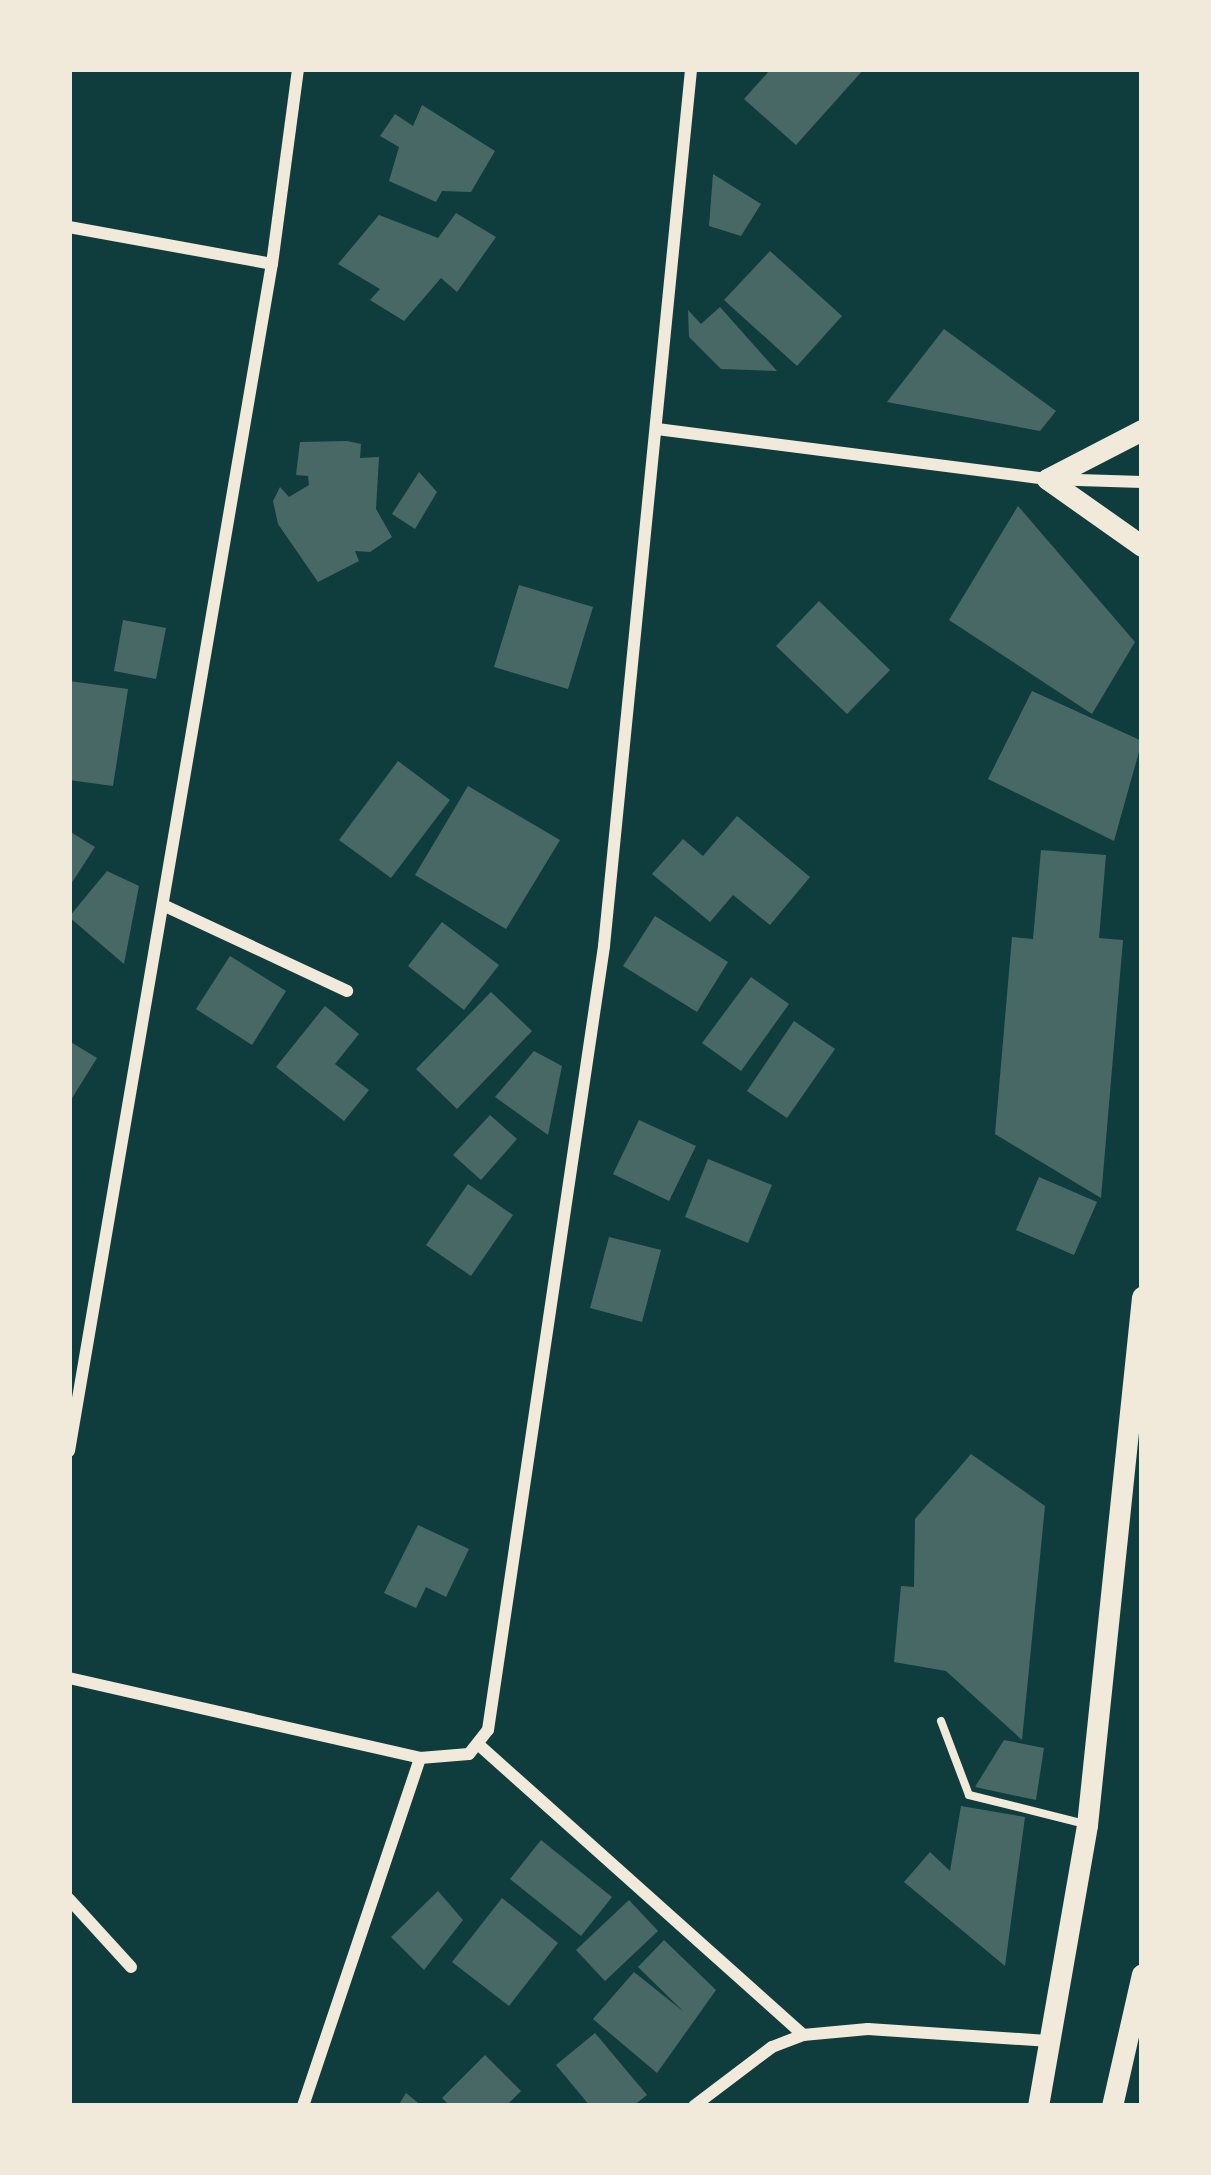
<!DOCTYPE html>
<html>
<head>
<meta charset="utf-8">
<style>
	body { margin:0 }
	#map { position:relative; width:1211px; height:2175px; overflow:hidden; background:#0f3d3e; font-family:"Varela Round",sans-serif }
	div>[style] { position:absolute }
	.building>* { inset:0; background:#486865 }
	.service>* { height:8px; margin:-4px; padding:0 4px; transform-origin:4px; border-radius:4px; background:#f1e9da }
	.minor>* { height:12px; margin:-6px; padding:0 6px; transform-origin:6px; border-radius:6px; background:#f1e9da }
	.primary>* { height:21px; margin:-10.5px; padding:0 10.5px; transform-origin:10.5px; border-radius:10.5px; background:#f1e9da }
	span { translate:-50% -50%; white-space:nowrap; text-align:center; line-height:1.15; -webkit-text-stroke:9px #f1e9da; paint-order:stroke }
	.frame { position:absolute; inset:0; border:72px solid #f1e9da; pointer-events:none }
</style>
</head>
<body>
<div id="map">
	<div class="building">
		<i style="clip-path:polygon(771px 69px,864px 69px,796px 145px,744px 99px)"></i>
		<i style="clip-path:polygon(422px 105px,495px 151px,471px 192px,442px 191px,436px 202px,389px 181px,399px 147px,380px 136px,395px 114px,413px 126px)"></i>
		<i style="clip-path:polygon(713px 174px,761px 204px,741px 236px,709px 226px)"></i>
		<i style="clip-path:polygon(456px 213px,496px 237px,457px 292px,441px 278px,404px 321px,370px 300px,380px 289px,338px 264px,379px 215px,438px 238px)"></i>
		<i style="clip-path:polygon(770px 251px,842px 316px,797px 366px,724px 300px)"></i>
		<i style="clip-path:polygon(720px 307px,777px 371px,721px 369px,689px 337px,688px 310px,701px 324px)"></i>
		<i style="clip-path:polygon(944px 329px,1056px 411px,1040px 431px,887px 402px)"></i>
		<i style="clip-path:polygon(347px 441px,361px 444px,360px 458px,379px 457px,376px 509px,392px 537px,370px 552px,355px 551px,359px 561px,318px 582px,278px 524px,273px 501px,280px 487px,289px 497px,309px 485px,308px 476px,296px 475px,300px 442px)"></i>
		<i style="clip-path:polygon(419px 472px,437px 492px,415px 529px,392px 514px)"></i>
		<i style="clip-path:polygon(1018px 506px,1135px 642px,1092px 714px,949px 620px)"></i>
		<i style="clip-path:polygon(519px 585px,593px 607px,568px 689px,494px 667px)"></i>
		<i style="clip-path:polygon(819px 601px,890px 670px,847px 714px,776px 646px)"></i>
		<i style="clip-path:polygon(123px 620px,166px 628px,156px 679px,114px 671px)"></i>
		<i style="clip-path:polygon(69px 681px,128px 689px,113px 786px,69px 780px)"></i>
		<i style="clip-path:polygon(1032px 691px,1142px 741px,1114px 841px,988px 779px)"></i>
		<i style="clip-path:polygon(398px 761px,450px 800px,391px 878px,339px 840px)"></i>
		<i style="clip-path:polygon(468px 786px,560px 840px,506px 929px,415px 875px)"></i>
		<i style="clip-path:polygon(737px 816px,810px 877px,770px 925px,733px 895px,710px 922px,652px 874px,683px 839px,703px 856px)"></i>
		<i style="clip-path:polygon(69px 831px,95px 847px,69px 887px)"></i>
		<i style="clip-path:polygon(1041px 850px,1106px 855px,1099px 938px,1123px 940px,1101px 1198px,995px 1134px,1012px 937px,1033px 939px)"></i>
		<i style="clip-path:polygon(107px 871px,139px 886px,124px 964px,69px 917px)"></i>
		<i style="clip-path:polygon(655px 916px,728px 962px,697px 1012px,623px 966px)"></i>
		<i style="clip-path:polygon(442px 922px,499px 965px,464px 1010px,408px 966px)"></i>
		<i style="clip-path:polygon(230px 956px,286px 991px,252px 1045px,196px 1009px)"></i>
		<i style="clip-path:polygon(751px 977px,789px 1004px,741px 1071px,702px 1043px)"></i>
		<i style="clip-path:polygon(491px 992px,532px 1031px,457px 1109px,416px 1069px)"></i>
		<i style="clip-path:polygon(325px 1006px,359px 1034px,335px 1064px,369px 1090px,344px 1121px,276px 1067px)"></i>
		<i style="clip-path:polygon(794px 1021px,835px 1049px,787px 1118px,747px 1091px)"></i>
		<i style="clip-path:polygon(69px 1041px,97px 1058px,69px 1103px)"></i>
		<i style="clip-path:polygon(534px 1051px,562px 1066px,548px 1135px,495px 1097px)"></i>
		<i style="clip-path:polygon(490px 1115px,517px 1139px,481px 1180px,453px 1155px)"></i>
		<i style="clip-path:polygon(639px 1120px,696px 1146px,669px 1201px,613px 1174px)"></i>
		<i style="clip-path:polygon(708px 1159px,772px 1185px,748px 1243px,685px 1217px)"></i>
		<i style="clip-path:polygon(1039px 1177px,1097px 1202px,1074px 1255px,1016px 1230px)"></i>
		<i style="clip-path:polygon(468px 1184px,513px 1215px,471px 1276px,426px 1245px)"></i>
		<i style="clip-path:polygon(609px 1237px,661px 1250px,642px 1322px,590px 1308px)"></i>
		<i style="clip-path:polygon(971px 1454px,1045px 1506px,1022px 1740px,946px 1671px,894px 1662px,901px 1586px,914px 1587px,915px 1519px)"></i>
		<i style="clip-path:polygon(418px 1525px,469px 1549px,446px 1597px,426px 1587px,416px 1608px,384px 1593px)"></i>
		<i style="clip-path:polygon(1004px 1740px,1044px 1748px,1036px 1800px,975px 1787px)"></i>
		<i style="clip-path:polygon(961px 1806px,1025px 1817px,1005px 1966px,904px 1882px,930px 1852px,950px 1871px)"></i>
		<i style="clip-path:polygon(541px 1840px,612px 1897px,581px 1936px,510px 1879px)"></i>
		<i style="clip-path:polygon(438px 1891px,463px 1920px,424px 1970px,391px 1937px)"></i>
		<i style="clip-path:polygon(502px 1898px,558px 1943px,509px 2006px,452px 1962px)"></i>
		<i style="clip-path:polygon(629px 1900px,658px 1931px,605px 1981px,576px 1950px)"></i>
		<i style="clip-path:polygon(664px 1940px,716px 1990px,657px 2073px,593px 2019px,634px 1972px,684px 2012px,638px 1967px)"></i>
		<i style="clip-path:polygon(595px 2033px,647px 2095px,633px 2106px,590px 2106px,556px 2065px)"></i>
		<i style="clip-path:polygon(485px 2055px,521px 2091px,506px 2106px,450px 2106px,442px 2098px)"></i>
		<i style="clip-path:polygon(406px 2093px,422px 2106px,398px 2106px)"></i>
	</div>
	<div class="service">
		<i style="left:941px;top:1721px;width:79px;rotate:69.3deg"></i>
		<i style="left:969px;top:1795px;width:120px;rotate:14deg"></i>
	</div>
	<div class="minor">
		<i style="left:69px;top:227px;width:206px;rotate:10.3deg"></i>
		<i style="left:657px;top:429px;width:393px;rotate:7.3deg"></i>
		<i style="left:1047px;top:479px;width:95px;rotate:1.8deg"></i>
		<i style="left:165px;top:906px;width:201px;rotate:25deg"></i>
		<i style="left:69px;top:1451px;width:1204px;rotate:-80.3deg"></i>
		<i style="left:272px;top:264px;width:197px;rotate:-82.4deg"></i>
		<i style="left:69px;top:1678px;width:360px;rotate:12.8deg"></i>
		<i style="left:420px;top:1758px;width:49px;rotate:-4.7deg"></i>
		<i style="left:469px;top:1754px;width:31px;rotate:-52deg"></i>
		<i style="left:488px;top:1730px;width:793px;rotate:-81.58deg"></i>
		<i style="left:604px;top:946px;width:881px;rotate:-84.33deg"></i>
		<i style="left:479px;top:1745px;width:435px;rotate:41.8deg"></i>
		<i style="left:69px;top:1899px;width:92px;rotate:47.6deg"></i>
		<i style="left:303px;top:2106px;width:367px;rotate:-71.4deg"></i>
		<i style="left:694px;top:2106px;width:98px;rotate:-37.1deg"></i>
		<i style="left:772px;top:2047px;width:33px;rotate:-21deg"></i>
		<i style="left:803px;top:2035px;width:65px;rotate:-5.3deg"></i>
		<i style="left:868px;top:2029px;width:183px;rotate:3.8deg"></i>
	</div>
	<div class="primary">
		<i style="left:1047px;top:479px;width:116px;rotate:35.2deg"></i>
		<i style="left:1047px;top:479px;width:107px;rotate:-27.3deg"></i>
		<i style="left:1038px;top:2106px;width:285px;rotate:-80.1deg"></i>
		<i style="left:1087px;top:1825px;width:531px;rotate:-84.05deg"></i>
		<i style="left:1112px;top:2106px;width:135px;rotate:-77.2deg"></i>
	</div>
	<div class="frame"></div>
</div>
</body>
</html>
